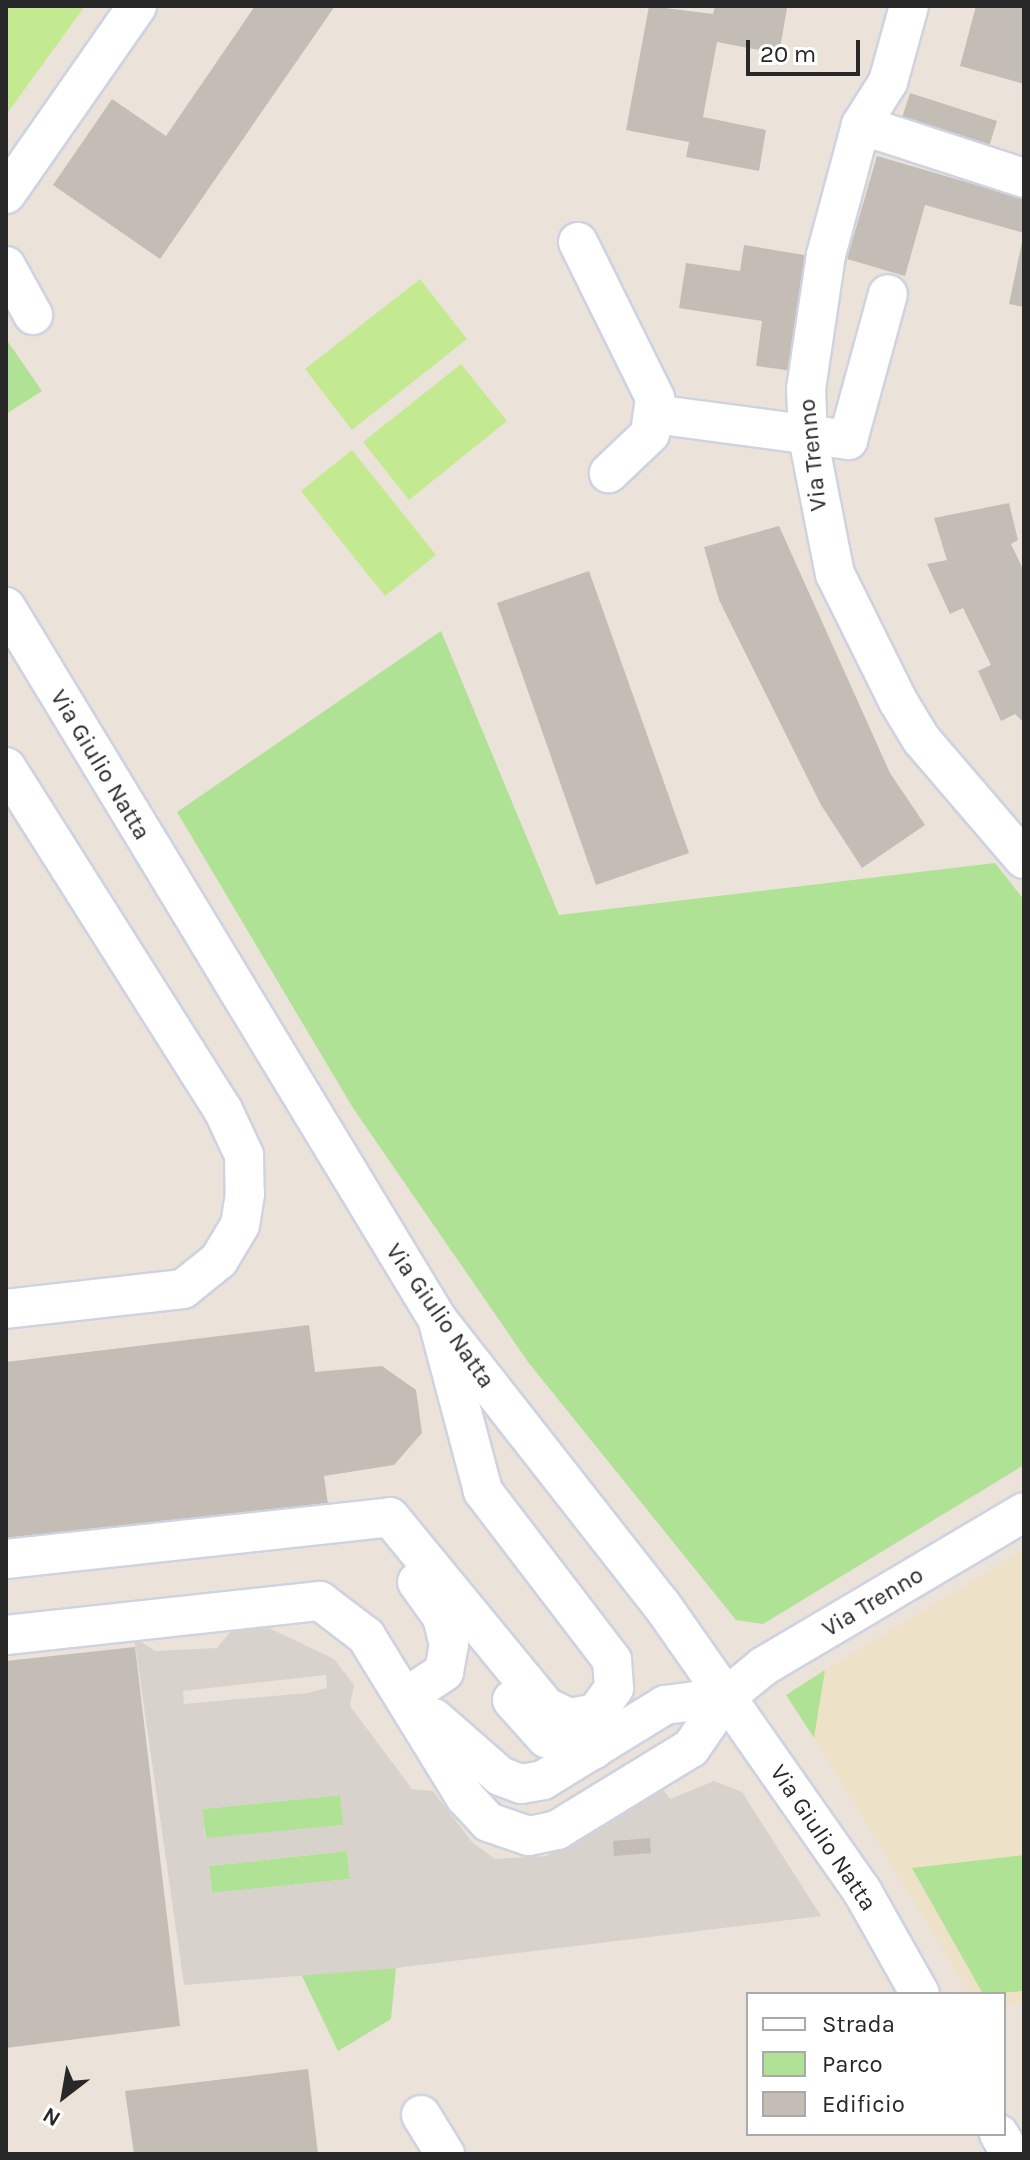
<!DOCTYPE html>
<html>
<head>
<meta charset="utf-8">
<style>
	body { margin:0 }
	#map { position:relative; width:1030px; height:2160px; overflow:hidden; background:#ebe3d9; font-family:Karla,sans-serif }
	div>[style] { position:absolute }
	.education>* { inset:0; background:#ede1c8 }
	.green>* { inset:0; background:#afe295 }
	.pitch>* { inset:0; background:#c3ea91 }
	.plaza>* { inset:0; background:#d7d3cc }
	.building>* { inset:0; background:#c3bdb6 }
	.roads { filter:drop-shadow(2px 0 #cfd2e1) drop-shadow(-2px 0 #cfd2e1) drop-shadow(0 2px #cfd2e1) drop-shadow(0 -2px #cfd2e1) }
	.minor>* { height:38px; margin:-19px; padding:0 19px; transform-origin:19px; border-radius:19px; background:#fff }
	span { translate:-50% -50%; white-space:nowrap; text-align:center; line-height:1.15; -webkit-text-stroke:6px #fff; paint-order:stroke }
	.street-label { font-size:24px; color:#282828 }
	.frame { position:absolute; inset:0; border:8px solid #282828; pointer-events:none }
	.legend { position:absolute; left:746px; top:1992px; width:260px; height:144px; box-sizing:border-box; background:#fff; border:2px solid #a9a9a9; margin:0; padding:10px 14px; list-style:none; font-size:24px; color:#282828 }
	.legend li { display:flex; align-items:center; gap:16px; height:40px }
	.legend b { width:40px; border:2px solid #a9a9a9 }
	.north { position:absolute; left:24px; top:2056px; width:80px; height:80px; -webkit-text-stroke:6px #fff; paint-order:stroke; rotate:211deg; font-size:22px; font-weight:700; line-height:32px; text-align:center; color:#282828 }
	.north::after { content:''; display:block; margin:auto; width:28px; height:36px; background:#282828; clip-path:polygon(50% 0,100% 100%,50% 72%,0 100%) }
	.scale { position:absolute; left:746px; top:40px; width:114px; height:36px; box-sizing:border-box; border:4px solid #282828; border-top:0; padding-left:10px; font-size:24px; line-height:28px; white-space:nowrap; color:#282828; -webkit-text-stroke:6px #fff; paint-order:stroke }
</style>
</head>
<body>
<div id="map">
	<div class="education">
		<i style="clip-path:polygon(1024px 1550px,1024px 2006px,1004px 2004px,1004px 1994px,970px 1994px,814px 1738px,825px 1670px)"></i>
	</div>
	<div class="green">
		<i style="clip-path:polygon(6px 339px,42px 391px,6px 414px)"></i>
		<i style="clip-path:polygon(441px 631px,559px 915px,995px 863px,1024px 900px,1024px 1465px,763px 1624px,736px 1620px,528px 1362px,353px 1108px,177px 812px)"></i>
		<i style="clip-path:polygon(825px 1670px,814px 1738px,786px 1695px)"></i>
		<i style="clip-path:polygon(341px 1795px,344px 1825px,206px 1839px,202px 1809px)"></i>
		<i style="clip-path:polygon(347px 1851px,350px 1879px,212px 1893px,209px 1866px)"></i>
		<i style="clip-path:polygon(1024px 1855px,1024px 1991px,983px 1994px,912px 1868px)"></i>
		<i style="clip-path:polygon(396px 1968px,391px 2019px,338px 2051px,301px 1974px)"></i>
	</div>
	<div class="pitch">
		<i style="clip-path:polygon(6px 6px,85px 6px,6px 115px)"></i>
		<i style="clip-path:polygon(420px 279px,467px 339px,352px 430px,305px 369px)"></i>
		<i style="clip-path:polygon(461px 364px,507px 421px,409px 500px,363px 442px)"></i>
		<i style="clip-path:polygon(352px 450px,436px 555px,385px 596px,301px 491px)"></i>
	</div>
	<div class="plaza">
		<i style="clip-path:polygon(evenodd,269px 1628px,334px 1659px,354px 1685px,350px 1706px,412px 1789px,433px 1791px,472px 1842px,495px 1859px,546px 1856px,662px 1788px,670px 1799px,714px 1781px,742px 1792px,821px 1916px,396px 1968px,184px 1985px,134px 1637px,155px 1651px,217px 1648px,231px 1631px,269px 1628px,326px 1675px,327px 1688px,307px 1693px,184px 1704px,183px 1691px,326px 1675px,269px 1628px,340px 1795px,343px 1825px,205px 1838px,203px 1809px,340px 1795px,269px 1628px,347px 1851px,350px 1879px,212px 1893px,209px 1866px,347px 1851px)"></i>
	</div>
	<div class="building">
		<i style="clip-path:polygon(255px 6px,335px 6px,160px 259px,53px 185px,112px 99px,166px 136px)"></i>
		<i style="clip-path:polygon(649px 6px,713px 14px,715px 6px,787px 8px,779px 54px,717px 42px,703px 117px,766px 130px,759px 171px,686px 157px,689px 142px,626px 130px)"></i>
		<i style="clip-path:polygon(976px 6px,1024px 6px,1024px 84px,960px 66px)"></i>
		<i style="clip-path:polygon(910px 93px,997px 121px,988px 150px,901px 121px)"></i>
		<i style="clip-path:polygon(877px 156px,1024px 199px,1024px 233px,925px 205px,905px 276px,847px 259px)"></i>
		<i style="clip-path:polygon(1023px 237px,1024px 237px,1024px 307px,1009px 304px)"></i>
		<i style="clip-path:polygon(744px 245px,810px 256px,793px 371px,756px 366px,762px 321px,679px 308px,686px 263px,740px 271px)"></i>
		<i style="clip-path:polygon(1009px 503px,1018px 540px,1011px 544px,1024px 571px,1024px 723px,1015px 714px,1001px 721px,978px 671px,991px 665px,963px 608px,950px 614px,927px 564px,947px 560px,934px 518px)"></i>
		<i style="clip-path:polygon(779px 526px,890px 773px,925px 825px,862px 868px,821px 805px,719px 600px,704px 547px)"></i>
		<i style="clip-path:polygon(589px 571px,689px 853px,596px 885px,497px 603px)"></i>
		<i style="clip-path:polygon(309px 1325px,315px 1372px,382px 1366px,416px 1390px,422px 1433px,394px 1465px,324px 1476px,329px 1512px,6px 1552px,6px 1362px)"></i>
		<i style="clip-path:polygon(135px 1647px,180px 2026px,6px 2048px,6px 1661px)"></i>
		<i style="clip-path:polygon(650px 1838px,651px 1853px,614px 1856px,613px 1841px)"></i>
		<i style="clip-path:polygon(308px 2069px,318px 2154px,134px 2154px,125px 2091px)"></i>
	</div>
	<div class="roads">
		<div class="minor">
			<i style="left:909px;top:6px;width:79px;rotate:105.4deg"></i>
			<i style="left:888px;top:82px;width:51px;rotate:122.1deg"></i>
			<i style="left:861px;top:125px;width:135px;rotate:105.1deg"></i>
			<i style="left:826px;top:255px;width:135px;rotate:98.5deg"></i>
			<i style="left:806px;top:389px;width:48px;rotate:87.6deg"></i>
			<i style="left:808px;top:437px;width:140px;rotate:78.9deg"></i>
			<i style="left:835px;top:574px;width:142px;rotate:63.6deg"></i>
			<i style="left:898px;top:701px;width:44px;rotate:58.8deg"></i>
			<i style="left:921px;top:739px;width:158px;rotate:49.4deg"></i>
			<i style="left:861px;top:125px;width:171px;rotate:18deg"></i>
			<i style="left:6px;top:194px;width:229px;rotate:-55.1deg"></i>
			<i style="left:578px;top:242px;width:174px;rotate:63.7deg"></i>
			<i style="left:655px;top:398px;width:36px;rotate:98deg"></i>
			<i style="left:650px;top:434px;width:57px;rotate:136.4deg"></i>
			<i style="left:6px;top:266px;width:56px;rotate:61.1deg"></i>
			<i style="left:654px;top:414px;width:196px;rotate:7.6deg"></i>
			<i style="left:848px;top:440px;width:151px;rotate:-74.7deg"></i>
			<i style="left:6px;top:607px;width:834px;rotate:58.79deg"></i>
			<i style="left:438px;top:1320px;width:361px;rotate:51.9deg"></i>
			<i style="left:661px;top:1604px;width:350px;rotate:55deg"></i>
			<i style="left:862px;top:1891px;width:118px;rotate:60.6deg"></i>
			<i style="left:6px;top:767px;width:406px;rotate:57.7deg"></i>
			<i style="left:223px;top:1110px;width:50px;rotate:65deg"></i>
			<i style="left:244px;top:1155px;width:39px;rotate:89deg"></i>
			<i style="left:245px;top:1194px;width:31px;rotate:99deg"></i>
			<i style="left:240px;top:1225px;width:41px;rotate:121deg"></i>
			<i style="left:219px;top:1260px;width:46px;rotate:141.1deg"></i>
			<i style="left:183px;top:1289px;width:178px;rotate:173.6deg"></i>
			<i style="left:6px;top:1559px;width:386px;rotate:-6.2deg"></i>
			<i style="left:390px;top:1517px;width:246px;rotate:50.6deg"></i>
			<i style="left:546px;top:1707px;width:26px;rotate:25deg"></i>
			<i style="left:570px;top:1718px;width:26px;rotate:-11deg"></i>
			<i style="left:596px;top:1713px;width:31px;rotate:-54deg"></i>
			<i style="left:614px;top:1688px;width:28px;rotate:-94deg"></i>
			<i style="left:612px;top:1660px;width:213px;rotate:-127.4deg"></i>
			<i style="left:483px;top:1491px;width:171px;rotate:-104.9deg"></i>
			<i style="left:6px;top:1635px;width:316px;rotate:-6.2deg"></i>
			<i style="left:320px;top:1601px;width:58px;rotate:37.3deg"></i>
			<i style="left:366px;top:1636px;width:189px;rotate:58.4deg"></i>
			<i style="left:465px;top:1797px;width:34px;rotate:47deg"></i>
			<i style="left:488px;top:1822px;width:43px;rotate:18.9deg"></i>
			<i style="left:529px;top:1836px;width:29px;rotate:-12deg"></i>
			<i style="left:557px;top:1830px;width:157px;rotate:-31.5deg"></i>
			<i style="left:691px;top:1748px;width:62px;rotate:-55.5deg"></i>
			<i style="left:726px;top:1697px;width:49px;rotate:-39.2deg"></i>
			<i style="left:764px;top:1666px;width:302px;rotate:-30.6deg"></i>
			<i style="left:409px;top:1695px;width:42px;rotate:-33.3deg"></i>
			<i style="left:444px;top:1672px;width:27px;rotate:-80deg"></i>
			<i style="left:449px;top:1645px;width:29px;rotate:-104deg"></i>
			<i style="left:442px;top:1617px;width:43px;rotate:-125.5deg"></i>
			<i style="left:512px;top:1700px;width:51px;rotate:48.2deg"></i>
			<i style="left:546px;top:1738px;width:49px;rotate:14deg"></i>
			<i style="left:434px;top:1718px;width:88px;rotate:41.3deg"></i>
			<i style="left:500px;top:1776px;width:22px;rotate:21deg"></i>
			<i style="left:521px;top:1784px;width:22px;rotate:-10deg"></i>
			<i style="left:543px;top:1780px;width:143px;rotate:-31.6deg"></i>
			<i style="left:665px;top:1705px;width:62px;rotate:-7.5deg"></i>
			<i style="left:421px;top:2115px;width:46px;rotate:58.4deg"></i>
			<i style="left:999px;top:2134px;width:23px;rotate:59deg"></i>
		</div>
	</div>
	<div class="street-label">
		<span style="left:813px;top:455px;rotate:-96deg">Via Trenno</span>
		<span style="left:100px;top:765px;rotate:59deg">Via Giulio Natta</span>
		<span style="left:440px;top:1316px;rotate:55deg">Via Giulio Natta</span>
		<span style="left:873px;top:1602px;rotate:-31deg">Via Trenno</span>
		<span style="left:823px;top:1838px;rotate:56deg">Via Giulio Natta</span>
	</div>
	<div class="frame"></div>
	<ul class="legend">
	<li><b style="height:10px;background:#fff"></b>Strada</li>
	<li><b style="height:22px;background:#afe295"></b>Parco</li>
	<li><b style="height:22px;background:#c3bdb6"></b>Edificio</li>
	</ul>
	<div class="north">N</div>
	<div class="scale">20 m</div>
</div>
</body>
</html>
